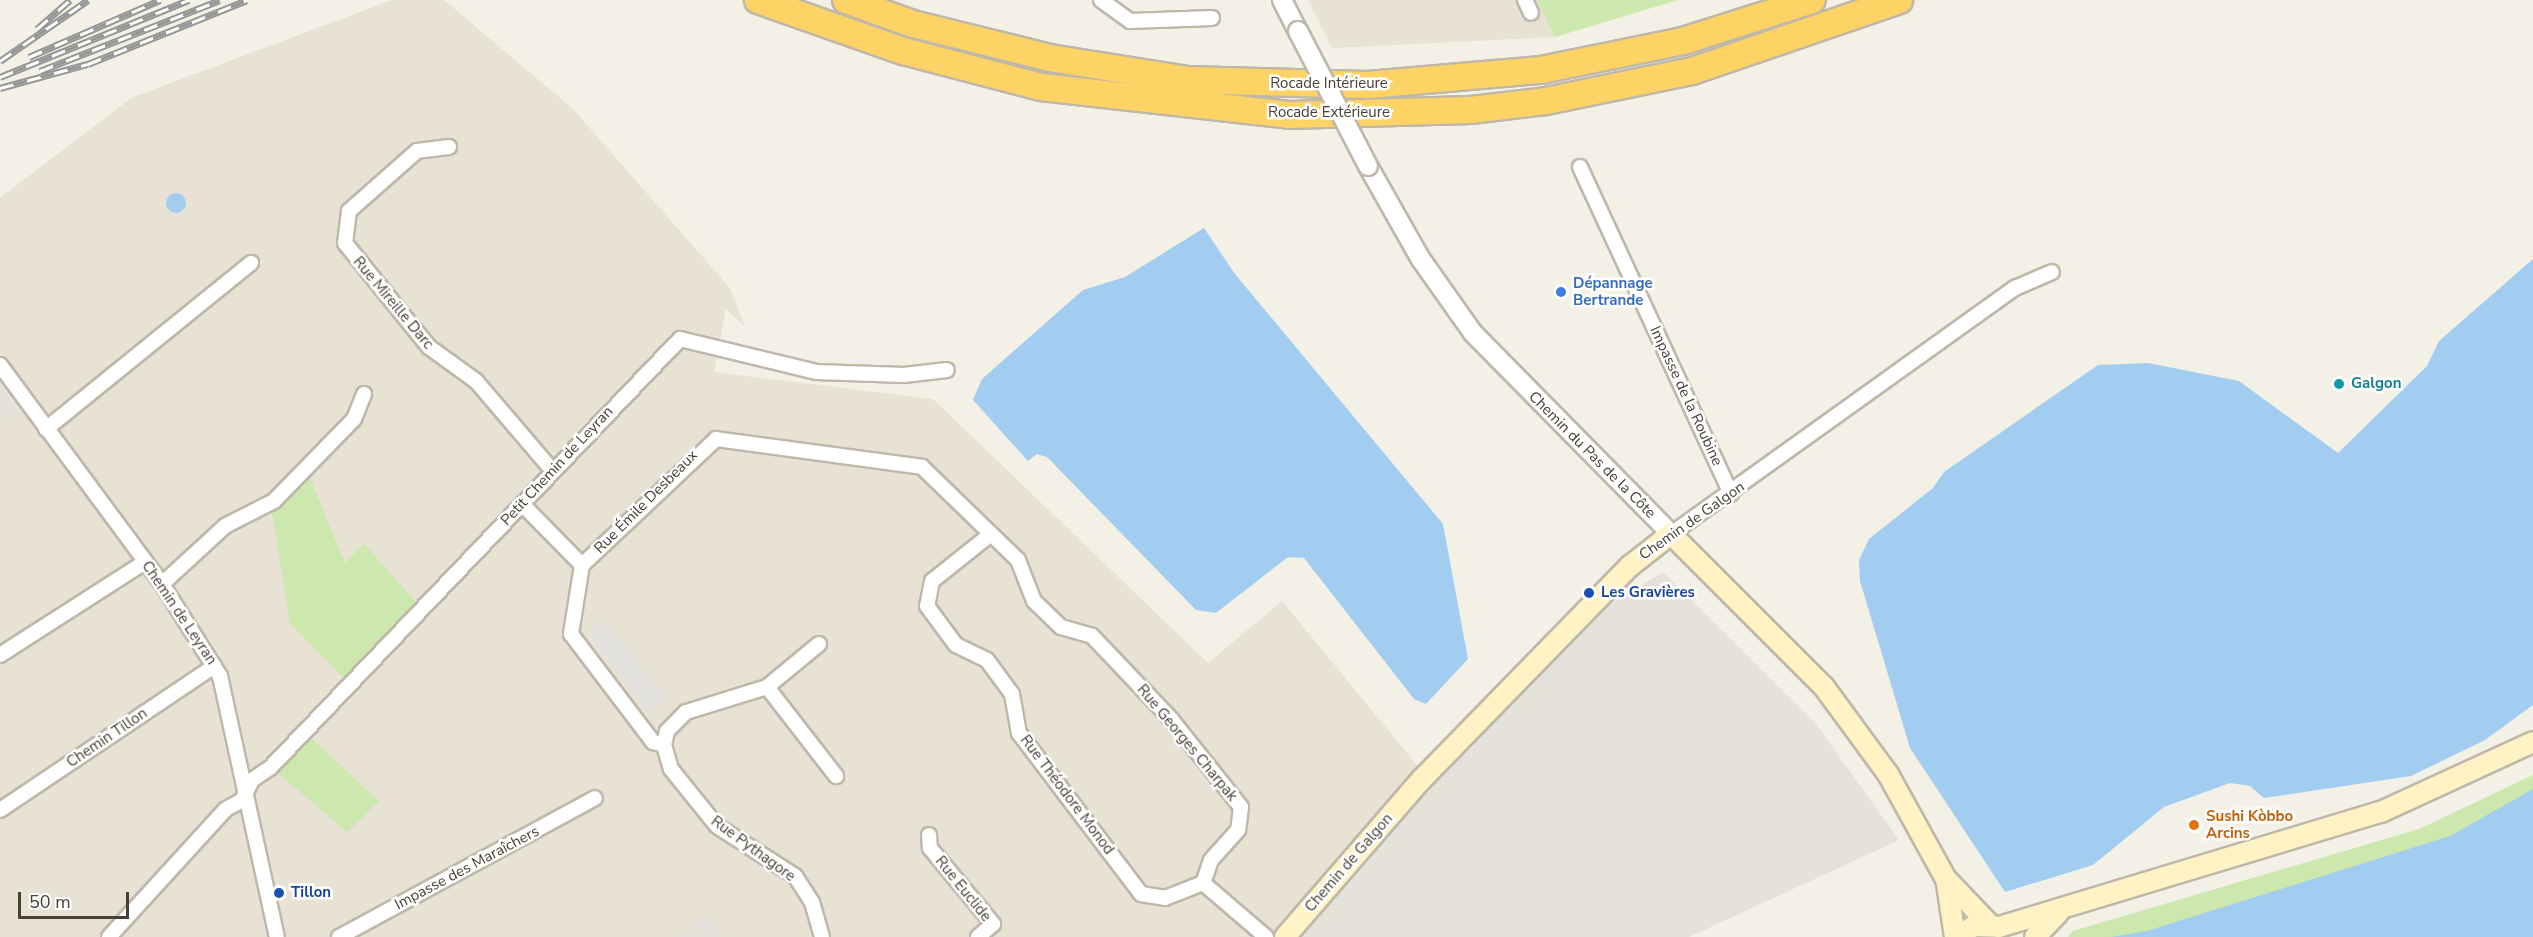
<!DOCTYPE html>
<html>
<head>
<meta charset="utf-8">
<style>
	body { margin:0 }
	#map { position:relative; width:2533px; height:937px; overflow:hidden; background:#f3f0e6; font-family:"Nunito Sans",sans-serif }
	div>[style] { position:absolute }
	.residential>* { inset:0; background:#e7e2d4 }
	.industrial>* { inset:0; background:#e5e1db }
	.green>* { inset:0; background:#cce8af }
	.parking>* { inset:0; background:#e4e2de }
	.water>* { inset:0; background:#a2cdf1 }
	.round { border-radius:50% }
	.roads { filter:drop-shadow(2px 0 #bfb8a9) drop-shadow(-2px 0 #bfb8a9) drop-shadow(0 2px #bfb8a9) drop-shadow(0 -2px #bfb8a9) }
	.minor>* { height:14px; margin:-7px; padding:0 7px; transform-origin:7px; border-radius:7px; background:#fff }
	.tertiary>* { height:18px; margin:-9px; padding:0 9px; transform-origin:9px; border-radius:9px; background:#fff }
	.secondary>* { height:20px; margin:-10px; padding:0 10px; transform-origin:10px; border-radius:10px; background:#fff3c5 }
	.motorway>* { height:26px; margin:-13px; padding:0 13px; transform-origin:13px; border-radius:13px; background:#fed366 }
	.rail>* { height:7px; margin-top:-3.5px; transform-origin:0; background:repeating-linear-gradient(90deg,#fff 0 14px,#969696 0 28px); box-sizing:border-box; border-block:2px solid #969696 }
	.bridges { filter:drop-shadow(2px 0 #bfb8a9) drop-shadow(-2px 0 #bfb8a9) drop-shadow(0 2px #bfb8a9) drop-shadow(0 -2px #bfb8a9) }
	.tertiary-bridge>* { height:18px; margin:-9px; padding:0 9px; transform-origin:9px; border-radius:9px; background:#fff }
	.dots>* { width:16px; height:16px; translate:-50% -50%; box-sizing:border-box; border:3px solid #fff; border-radius:50% }
	span { translate:-50% -50%; white-space:nowrap; text-align:center; line-height:1.15; -webkit-text-stroke:5px #fff; paint-order:stroke }
	.street-label { font-size:15px; color:#464035 }
	.shop-label { font-size:15px; color:#366cbe; font-weight:700 }
	.left { translate:0 -50%; text-align:left }
	.culture-label { font-size:15px; color:#0d838f; font-weight:700 }
	.transit-label { font-size:15px; color:#164399; font-weight:700 }
	.food-label { font-size:15px; color:#c56008; font-weight:700 }
	.scale { position:absolute; left:18px; top:892px; width:111px; height:27px; box-sizing:border-box; border:3px solid #464035; border-top:0; padding-left:8px; font-size:18px; line-height:21px; white-space:nowrap; color:#464035; -webkit-text-stroke:4px #fff; paint-order:stroke }
</style>
</head>
<body>
<div id="map">
	<div class="residential">
		<i style="clip-path:polygon(392px 0,444px 0,573px 109px,730px 288px,745px 327px,726px 309px,714px 372px,933px 399px,1208px 663px,1282px 601px,1430px 781px,1295px 937px,0 937px,0 420px,20px 410px,0 383px,0 198px,131px 98px)"></i>
		<i style="clip-path:polygon(1308px 0,1537px 0,1555px 37px,1332px 48px)"></i>
	</div>
	<div class="industrial">
		<i style="clip-path:polygon(0 383px,20px 411px,0 420px)"></i>
		<i style="clip-path:polygon(1663px 572px,1816px 724px,1899px 840px,1689px 937px,1297px 937px,1470px 741px,1592px 616px)"></i>
		<i style="clip-path:polygon(706px 917px,723px 937px,678px 937px)"></i>
	</div>
	<div class="green">
		<i style="clip-path:polygon(1537px 0,1678px 0,1555px 37px)"></i>
		<i style="clip-path:polygon(309px 476px,345px 563px,364px 544px,416px 602px,344px 678px,290px 623px,272px 512px)"></i>
		<i style="clip-path:polygon(310px 737px,379px 801px,347px 832px,276px 772px)"></i>
		<i style="clip-path:polygon(2533px 775px,2533px 937px,2068px 937px,2073px 931px,2419px 829px)"></i>
	</div>
	<div class="parking">
		<i style="clip-path:polygon(605px 619px,664px 697px,648px 711px,588px 634px)"></i>
	</div>
	<div class="water">
		<i class="round" style="left:166px;top:193px;width:20px;height:20px"></i>
		<i style="clip-path:polygon(1204px 228px,1235px 274px,1443px 524px,1468px 659px,1426px 704px,1414px 699px,1304px 558px,1288px 557px,1216px 613px,1196px 610px,1047px 457px,1037px 454px,1028px 461px,973px 400px,982px 379px,1083px 290px,1125px 277px)"></i>
		<i style="clip-path:polygon(2533px 259px,2533px 705px,2485px 740px,2411px 776px,2264px 798px,2250px 786px,2230px 783px,2164px 807px,2093px 865px,2005px 892px,1910px 748px,1860px 581px,1859px 560px,1869px 539px,1933px 488px,1944px 472px,2098px 365px,2148px 363px,2239px 381px,2338px 453px,2427px 366px,2439px 341px)"></i>
		<i style="clip-path:polygon(2533px 789px,2533px 937px,2111px 937px,2147px 931px,2450px 836px)"></i>
	</div>
	<div class="roads">
		<div class="minor">
			<i style="left:1101px;top:0;width:36px;rotate:36deg"></i>
			<i style="left:1130px;top:21px;width:82px;rotate:-2.1deg"></i>
			<i style="left:1525px;top:0;width:14px;rotate:65deg"></i>
			<i style="left:449px;top:147px;width:32px;rotate:173deg"></i>
			<i style="left:417px;top:151px;width:91px;rotate:138.6deg"></i>
			<i style="left:349px;top:211px;width:32px;rotate:97deg"></i>
			<i style="left:345px;top:243px;width:134px;rotate:51.1deg"></i>
			<i style="left:429px;top:347px;width:58px;rotate:35.9deg"></i>
			<i style="left:476px;top:381px;width:118px;rotate:49.5deg"></i>
			<i style="left:1580px;top:167px;width:360px;rotate:65.2deg"></i>
			<i style="left:0;top:365px;width:272px;rotate:53.5deg"></i>
			<i style="left:162px;top:584px;width:109px;rotate:57.8deg"></i>
			<i style="left:220px;top:676px;width:267px;rotate:77.7deg"></i>
			<i style="left:46px;top:429px;width:264px;rotate:-39deg"></i>
			<i style="left:522px;top:504px;width:86px;rotate:45.5deg"></i>
			<i style="left:582px;top:565px;width:70px;rotate:99.1deg"></i>
			<i style="left:571px;top:634px;width:136px;rotate:52.8deg"></i>
			<i style="left:653px;top:742px;width:11px;rotate:15deg"></i>
			<i style="left:991px;top:534px;width:75px;rotate:141.5deg"></i>
			<i style="left:932px;top:581px;width:25px;rotate:101deg"></i>
			<i style="left:927px;top:606px;width:49px;rotate:53.4deg"></i>
			<i style="left:956px;top:645px;width:34px;rotate:26deg"></i>
			<i style="left:987px;top:660px;width:42px;rotate:53.7deg"></i>
			<i style="left:1012px;top:694px;width:40px;rotate:80deg"></i>
			<i style="left:1019px;top:733px;width:202px;rotate:52.8deg"></i>
			<i style="left:1141px;top:894px;width:24px;rotate:9deg"></i>
			<i style="left:1165px;top:898px;width:41px;rotate:-21.5deg"></i>
			<i style="left:1203px;top:883px;width:83px;rotate:40.6deg"></i>
			<i style="left:1671px;top:534px;width:423px;rotate:-35.6deg"></i>
			<i style="left:2015px;top:288px;width:40px;rotate:-23.4deg"></i>
			<i style="left:582px;top:565px;width:184px;rotate:-43.2deg"></i>
			<i style="left:716px;top:439px;width:208px;rotate:7.7deg"></i>
			<i style="left:922px;top:467px;width:134px;rotate:44.1deg"></i>
			<i style="left:1018px;top:560px;width:44px;rotate:68.7deg"></i>
			<i style="left:1034px;top:601px;width:37px;rotate:44deg"></i>
			<i style="left:1061px;top:627px;width:32px;rotate:16deg"></i>
			<i style="left:1092px;top:636px;width:115px;rotate:46.4deg"></i>
			<i style="left:1171px;top:719px;width:112px;rotate:51.5deg"></i>
			<i style="left:1241px;top:807px;width:23px;rotate:97deg"></i>
			<i style="left:1238px;top:830px;width:40px;rotate:132deg"></i>
			<i style="left:1211px;top:860px;width:24px;rotate:109deg"></i>
			<i style="left:162px;top:584px;width:86px;rotate:-42.6deg"></i>
			<i style="left:225px;top:526px;width:55px;rotate:-27deg"></i>
			<i style="left:274px;top:501px;width:115px;rotate:-45.7deg"></i>
			<i style="left:354px;top:419px;width:27px;rotate:-68deg"></i>
			<i style="left:819px;top:644px;width:67px;rotate:140.4deg"></i>
			<i style="left:767px;top:687px;width:85px;rotate:162.8deg"></i>
			<i style="left:686px;top:712px;width:27px;rotate:135deg"></i>
			<i style="left:667px;top:731px;width:14px;rotate:102deg"></i>
			<i style="left:664px;top:745px;width:25px;rotate:74deg"></i>
			<i style="left:671px;top:769px;width:73px;rotate:51.1deg"></i>
			<i style="left:717px;top:826px;width:93px;rotate:32.7deg"></i>
			<i style="left:795px;top:876px;width:31px;rotate:57deg"></i>
			<i style="left:812px;top:902px;width:36px;rotate:74deg"></i>
			<i style="left:0;top:655px;width:172px;rotate:-32.7deg"></i>
			<i style="left:767px;top:687px;width:113px;rotate:52.2deg"></i>
			<i style="left:0;top:810px;width:258px;rotate:-33.9deg"></i>
			<i style="left:929px;top:835px;width:13px;rotate:86deg"></i>
			<i style="left:930px;top:848px;width:99px;rotate:50.3deg"></i>
			<i style="left:993px;top:924px;width:20px;rotate:139deg"></i>
			<i style="left:109px;top:937px;width:173px;rotate:-47.6deg"></i>
			<i style="left:226px;top:809px;width:18px;rotate:-29deg"></i>
			<i style="left:242px;top:800px;width:22px;rotate:-63deg"></i>
			<i style="left:252px;top:780px;width:23px;rotate:-34deg"></i>
			<i style="left:271px;top:767px;width:592px;rotate:-46.3deg"></i>
			<i style="left:680px;top:339px;width:140px;rotate:13.6deg"></i>
			<i style="left:816px;top:372px;width:88px;rotate:2deg"></i>
			<i style="left:904px;top:375px;width:43px;rotate:-6.6deg"></i>
			<i style="left:339px;top:937px;width:291px;rotate:-28.5deg"></i>
		</div>
		<div class="tertiary">
			<i style="left:1282px;top:0;width:35px;rotate:63deg"></i>
			<i style="left:1368px;top:166px;width:106px;rotate:60.5deg"></i>
			<i style="left:1420px;top:258px;width:92px;rotate:54.8deg"></i>
			<i style="left:1473px;top:333px;width:282px;rotate:45.4deg"></i>
		</div>
		<div class="secondary">
			<i style="left:1947px;top:884px;width:54px;rotate:81.4deg"></i>
			<i style="left:1999px;top:927px;width:399px;rotate:-16.8deg"></i>
			<i style="left:2381px;top:812px;width:167px;rotate:-24.7deg"></i>
			<i style="left:1285px;top:937px;width:209px;rotate:-49.1deg"></i>
			<i style="left:1422px;top:779px;width:298px;rotate:-45.7deg"></i>
			<i style="left:1630px;top:566px;width:52px;rotate:-38deg"></i>
			<i style="left:1671px;top:534px;width:216px;rotate:45deg"></i>
			<i style="left:1824px;top:687px;width:108px;rotate:53.7deg"></i>
			<i style="left:1888px;top:774px;width:120px;rotate:61.1deg"></i>
			<i style="left:1946px;top:879px;width:64px;rotate:46.3deg"></i>
			<i style="left:1958px;top:937px;width:19px;rotate:-35deg"></i>
			<i style="left:1974px;top:926px;width:25px;rotate:2deg"></i>
			<i style="left:2035px;top:937px;width:33px;rotate:-46deg"></i>
		</div>
		<div class="motorway">
			<i style="left:758px;top:0;width:154px;rotate:19.4deg"></i>
			<i style="left:903px;top:51px;width:143px;rotate:14.6deg"></i>
			<i style="left:1041px;top:87px;width:250px;rotate:6.4deg"></i>
			<i style="left:1289px;top:115px;width:182px;rotate:-1.6deg"></i>
			<i style="left:1471px;top:110px;width:76px;rotate:-6.8deg"></i>
			<i style="left:1546px;top:101px;width:149px;rotate:-11.6deg"></i>
			<i style="left:1692px;top:71px;width:219px;rotate:-18.9deg"></i>
			<i style="left:846px;top:0;width:71px;rotate:19.7deg"></i>
			<i style="left:913px;top:24px;width:141px;rotate:13.9deg"></i>
			<i style="left:1050px;top:58px;width:140px;rotate:9.1deg"></i>
			<i style="left:1188px;top:80px;width:180px;rotate:1.6deg"></i>
			<i style="left:1368px;top:85px;width:174px;rotate:-5deg"></i>
			<i style="left:1541px;top:70px;width:145px;rotate:-11.5deg"></i>
			<i style="left:1683px;top:41px;width:135px;rotate:-17.6deg"></i>
		</div>
	</div>
	<div class="rail">
		<i style="left:37px;top:29px;width:44px;rotate:-41.3deg"></i>
		<i style="left:29px;top:57px;width:143px;rotate:-23.5deg"></i>
		<i style="left:0;top:61px;width:107px;rotate:-34.7deg"></i>
		<i style="left:40px;top:71px;width:193px;rotate:-21.5deg"></i>
		<i style="left:0;top:77px;width:204px;rotate:-22.2deg"></i>
		<i style="left:0;top:88px;width:91px;rotate:-15.3deg"></i>
		<i style="left:88px;top:64px;width:171px;rotate:-21.9deg"></i>
	</div>
	<div class="bridges">
		<div class="tertiary-bridge">
			<i style="left:1298px;top:31px;width:152px;rotate:62.6deg"></i>
		</div>
	</div>
	<div class="dots">
		<i style="left:1561px;top:292px;background:#3f7fe0"></i>
		<i style="left:2339px;top:384px;background:#0f9aa8"></i>
		<i style="left:1589px;top:593px;background:#1a4fb4"></i>
		<i style="left:2194px;top:825px;background:#e8710a"></i>
		<i style="left:279px;top:893px;background:#1a4fb4"></i>
	</div>
	<div class="street-label">
		<span style="left:1329px;top:84px">Rocade Intérieure</span>
		<span style="left:1329px;top:113px">Rocade Extérieure</span>
		<span style="left:393px;top:303px;rotate:50deg">Rue Mireille Darc</span>
		<span style="left:1686px;top:396px;rotate:65deg">Impasse de la Roubine</span>
		<span style="left:1592px;top:455px;rotate:45deg">Chemin du Pas de la Côte</span>
		<span style="left:557px;top:466px;rotate:-47deg">Petit Chemin de Leyran</span>
		<span style="left:646px;top:502px;rotate:-45deg">Rue Émile Desbeaux</span>
		<span style="left:1692px;top:521px;rotate:-35deg">Chemin de Galgon</span>
		<span style="left:179px;top:613px;rotate:56deg">Chemin de Leyran</span>
		<span style="left:107px;top:738px;rotate:-34deg">Chemin Tillon</span>
		<span style="left:1187px;top:743px;rotate:50deg">Rue Georges Charpak</span>
		<span style="left:1067px;top:795px;rotate:53deg">Rue Théodore Monod</span>
		<span style="left:753px;top:849px;rotate:36deg">Rue Pythagore</span>
		<span style="left:1349px;top:863px;rotate:-49deg">Chemin de Galgon</span>
		<span style="left:467px;top:868px;rotate:-28deg">Impasse des Maraîchers</span>
		<span style="left:963px;top:889px;rotate:51deg">Rue Euclide</span>
	</div>
	<div class="shop-label">
		<span class="left" style="left:1573px;top:292px">Dépannage<br>Bertrande</span>
	</div>
	<div class="culture-label">
		<span class="left" style="left:2351px;top:384px">Galgon</span>
	</div>
	<div class="transit-label">
		<span class="left" style="left:1601px;top:593px">Les Gravières</span>
		<span class="left" style="left:291px;top:893px">Tillon</span>
	</div>
	<div class="food-label">
		<span class="left" style="left:2206px;top:825px">Sushi Kòbbo<br>Arcins</span>
	</div>
	<div class="scale">50 m</div>
</div>
</body>
</html>
